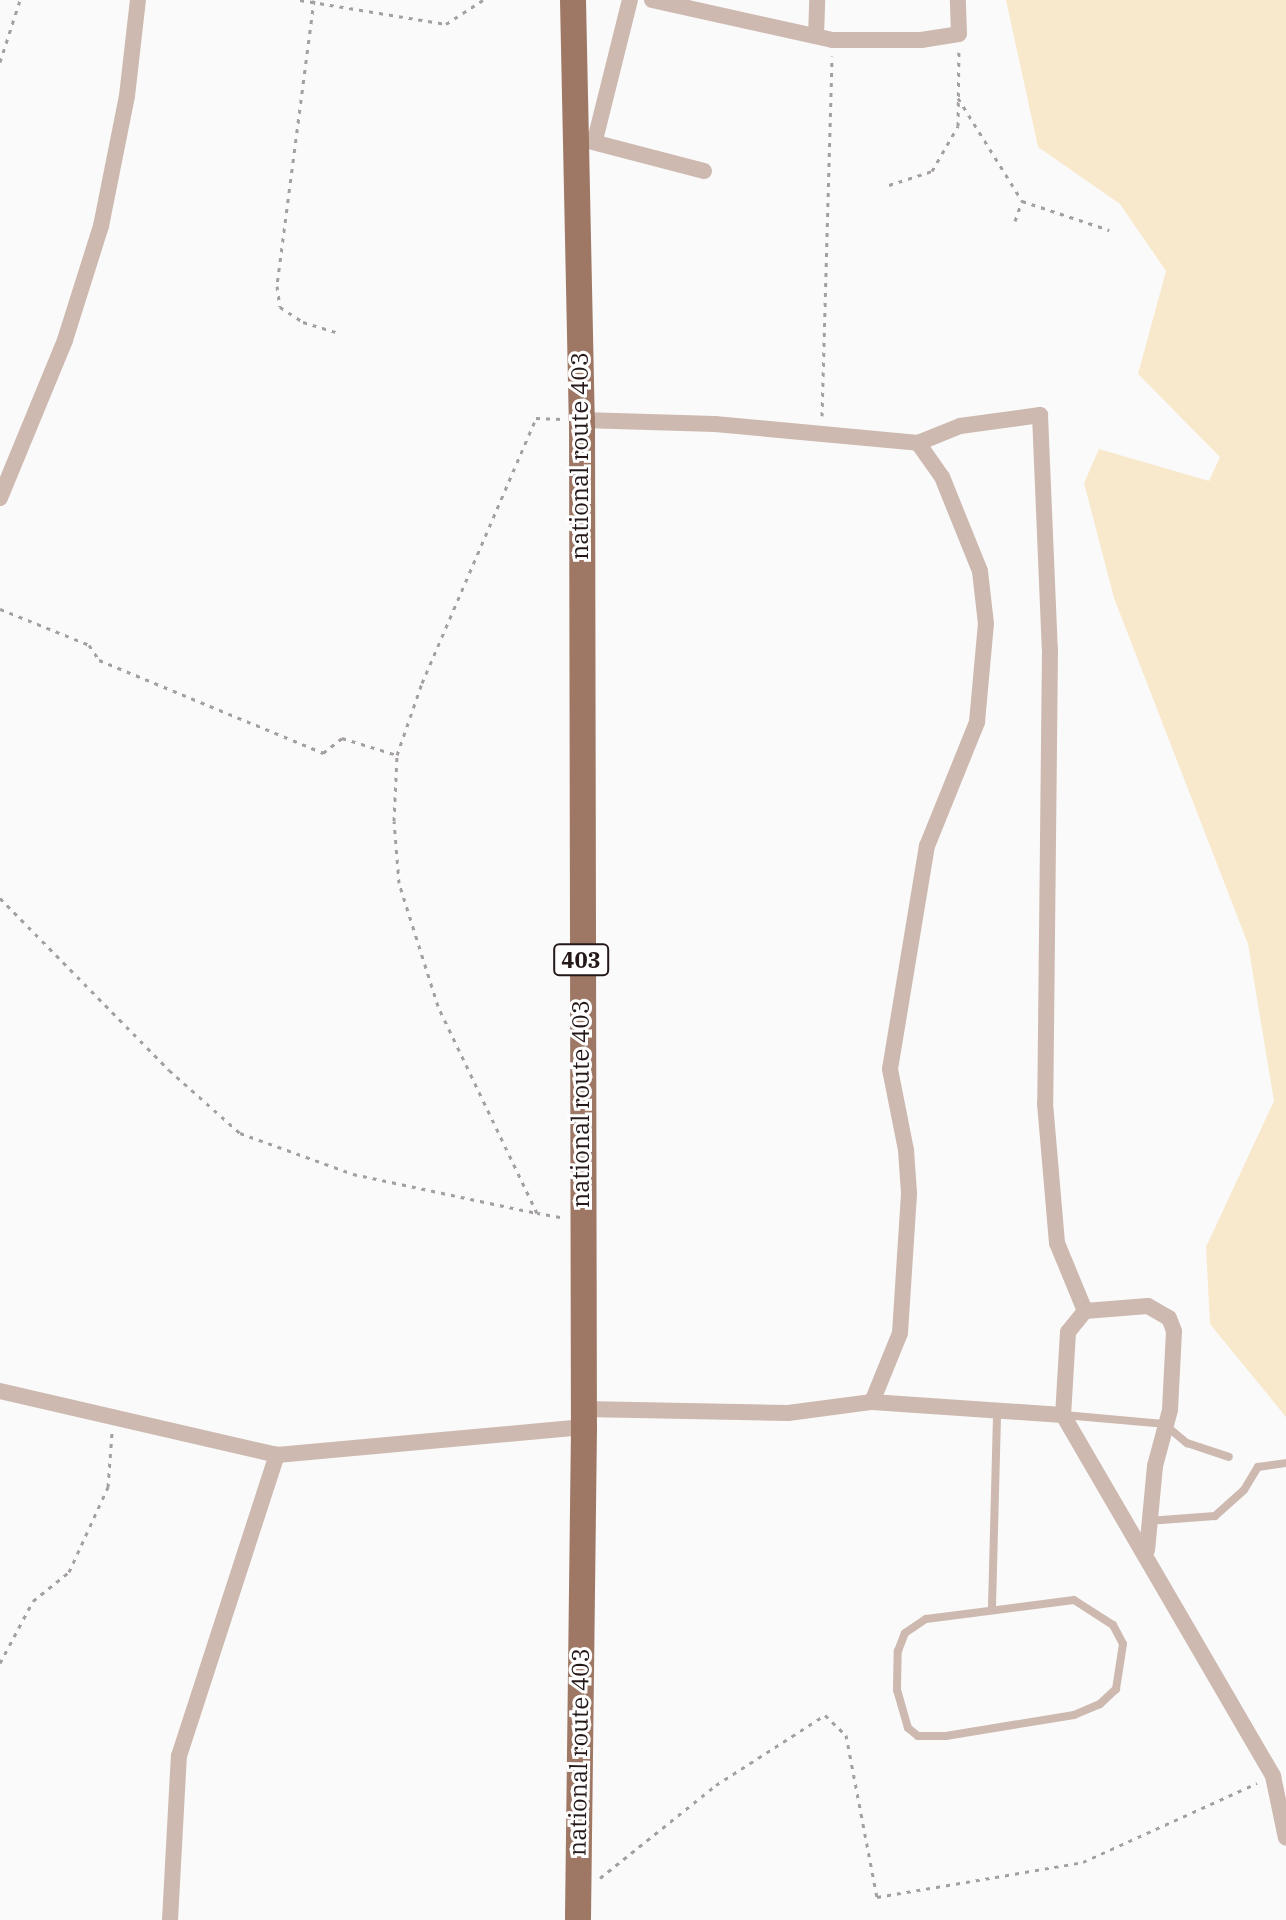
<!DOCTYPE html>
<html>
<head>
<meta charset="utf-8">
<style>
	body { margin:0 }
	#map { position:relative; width:1286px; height:1920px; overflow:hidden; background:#fafafa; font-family:"IBM Plex Serif",serif }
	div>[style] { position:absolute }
	.green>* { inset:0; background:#f9e9cc }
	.path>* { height:3px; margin-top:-1.5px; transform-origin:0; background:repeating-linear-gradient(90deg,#a49fa0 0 4px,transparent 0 10px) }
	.service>* { height:8px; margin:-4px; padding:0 4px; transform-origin:4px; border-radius:4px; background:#cdb9af }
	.minor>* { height:16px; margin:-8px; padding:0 8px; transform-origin:8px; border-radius:8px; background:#cdb9af }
	.trunk>* { height:26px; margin:-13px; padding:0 13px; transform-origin:13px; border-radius:13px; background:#9e7864 }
	span { translate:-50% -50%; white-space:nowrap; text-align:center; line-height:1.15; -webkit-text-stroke:6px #fff; paint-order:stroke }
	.shield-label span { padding:2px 6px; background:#fff; border:2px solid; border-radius:6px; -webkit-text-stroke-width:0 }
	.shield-label { font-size:22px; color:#251819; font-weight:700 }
	.street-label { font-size:24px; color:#251819 }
</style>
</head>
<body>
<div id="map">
	<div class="green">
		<i style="clip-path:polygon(1006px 0,1286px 0,1286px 1417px,1210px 1324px,1206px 1247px,1274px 1101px,1248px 944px,1114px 598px,1084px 483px,1099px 449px,1209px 481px,1220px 457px,1138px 374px,1166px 271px,1120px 204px,1038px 147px)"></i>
	</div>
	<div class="path">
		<i style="left:300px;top:0;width:148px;rotate:9.3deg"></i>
		<i style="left:446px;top:24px;width:44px;rotate:-33deg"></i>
		<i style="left:314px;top:0;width:288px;rotate:97.4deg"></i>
		<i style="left:277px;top:286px;width:21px;rotate:82deg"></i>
		<i style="left:280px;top:307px;width:27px;rotate:33deg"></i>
		<i style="left:303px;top:322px;width:37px;rotate:17deg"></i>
		<i style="left:0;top:62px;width:65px;rotate:-72.1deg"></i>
		<i style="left:958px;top:98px;width:121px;rotate:58.1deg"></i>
		<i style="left:1022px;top:201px;width:92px;rotate:18.4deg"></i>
		<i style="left:889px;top:185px;width:45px;rotate:-18deg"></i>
		<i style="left:932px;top:171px;width:52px;rotate:-60deg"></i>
		<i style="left:958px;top:126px;width:77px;rotate:-89.3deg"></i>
		<i style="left:1015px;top:221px;width:21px;rotate:-71deg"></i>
		<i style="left:822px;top:416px;width:360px;rotate:-88.4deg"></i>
		<i style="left:0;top:609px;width:96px;rotate:22deg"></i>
		<i style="left:89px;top:645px;width:18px;rotate:56deg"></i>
		<i style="left:99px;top:660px;width:243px;rotate:22.5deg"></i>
		<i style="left:323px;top:753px;width:24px;rotate:-38deg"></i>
		<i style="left:342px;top:738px;width:58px;rotate:17.2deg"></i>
		<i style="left:0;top:898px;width:241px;rotate:45.5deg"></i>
		<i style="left:169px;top:1070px;width:95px;rotate:41.6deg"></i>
		<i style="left:240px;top:1133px;width:120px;rotate:19.9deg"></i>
		<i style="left:353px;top:1174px;width:188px;rotate:12deg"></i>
		<i style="left:560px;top:1217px;width:23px;rotate:-170deg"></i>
		<i style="left:537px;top:1213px;width:229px;rotate:-115.6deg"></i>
		<i style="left:438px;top:1006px;width:129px;rotate:-107.6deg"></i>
		<i style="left:399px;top:883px;width:62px;rotate:-94.6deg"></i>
		<i style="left:394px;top:821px;width:66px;rotate:-87.4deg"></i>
		<i style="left:397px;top:755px;width:76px;rotate:-70.9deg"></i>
		<i style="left:422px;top:683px;width:288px;rotate:-66.7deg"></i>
		<i style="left:536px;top:418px;width:26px;rotate:2deg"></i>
		<i style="left:0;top:1663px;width:70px;rotate:-62deg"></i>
		<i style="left:33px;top:1601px;width:46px;rotate:-38.9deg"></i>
		<i style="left:69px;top:1572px;width:94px;rotate:-65.4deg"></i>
		<i style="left:108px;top:1487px;width:54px;rotate:-85.8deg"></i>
		<i style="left:600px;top:1878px;width:149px;rotate:-38.7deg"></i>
		<i style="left:716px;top:1785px;width:130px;rotate:-32.7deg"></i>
		<i style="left:825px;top:1715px;width:29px;rotate:44deg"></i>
		<i style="left:846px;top:1735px;width:165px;rotate:79.2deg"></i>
		<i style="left:877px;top:1897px;width:209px;rotate:-9.6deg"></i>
		<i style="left:1083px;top:1862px;width:191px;rotate:-24.4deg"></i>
	</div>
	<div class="service">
		<i style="left:1064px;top:1415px;width:100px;rotate:5.1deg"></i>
		<i style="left:1164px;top:1424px;width:30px;rotate:40deg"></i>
		<i style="left:1187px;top:1443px;width:44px;rotate:18.4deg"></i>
		<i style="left:1148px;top:1521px;width:67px;rotate:-4.3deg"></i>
		<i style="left:1215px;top:1516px;width:39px;rotate:-42deg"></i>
		<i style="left:1244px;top:1490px;width:27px;rotate:-59deg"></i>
		<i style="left:1258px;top:1467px;width:28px;rotate:-8deg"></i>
		<i style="left:1074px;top:1600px;width:46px;rotate:32.7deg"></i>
		<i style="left:1113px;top:1625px;width:21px;rotate:62deg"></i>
		<i style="left:1123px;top:1644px;width:46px;rotate:98.8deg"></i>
		<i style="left:1116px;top:1689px;width:22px;rotate:137deg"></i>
		<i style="left:1100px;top:1704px;width:28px;rotate:157deg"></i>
		<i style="left:1074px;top:1715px;width:130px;rotate:170.7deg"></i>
		<i style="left:946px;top:1736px;width:28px;rotate:180deg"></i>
		<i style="left:918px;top:1736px;width:13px;rotate:-141deg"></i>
		<i style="left:908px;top:1728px;width:40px;rotate:-106deg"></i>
		<i style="left:897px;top:1690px;width:39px;rotate:-89deg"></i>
		<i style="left:898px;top:1651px;width:19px;rotate:-69deg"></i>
		<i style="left:905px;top:1633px;width:25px;rotate:-34deg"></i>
		<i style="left:926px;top:1619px;width:149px;rotate:-7.3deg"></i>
		<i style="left:992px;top:1607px;width:197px;rotate:-88.5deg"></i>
	</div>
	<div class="minor">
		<i style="left:652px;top:0;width:185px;rotate:12.5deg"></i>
		<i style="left:833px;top:40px;width:88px"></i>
		<i style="left:921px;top:40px;width:38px;rotate:-9deg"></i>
		<i style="left:959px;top:34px;width:34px;rotate:-92deg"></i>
		<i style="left:816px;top:36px;width:36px;rotate:-88deg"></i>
		<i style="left:585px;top:140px;width:123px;rotate:14.6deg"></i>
		<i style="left:595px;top:140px;width:144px;rotate:-76deg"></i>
		<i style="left:582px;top:420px;width:133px;rotate:1.7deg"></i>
		<i style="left:715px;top:424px;width:204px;rotate:5.3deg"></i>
		<i style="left:918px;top:443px;width:45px;rotate:-22deg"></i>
		<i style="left:960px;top:426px;width:81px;rotate:-7.8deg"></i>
		<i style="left:1040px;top:415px;width:234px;rotate:87.6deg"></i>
		<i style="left:1050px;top:649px;width:454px;rotate:90.6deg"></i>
		<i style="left:1045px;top:1103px;width:141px;rotate:85.1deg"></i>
		<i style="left:1057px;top:1243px;width:74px;rotate:67.6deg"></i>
		<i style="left:1085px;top:1311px;width:27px;rotate:129deg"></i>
		<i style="left:1068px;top:1332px;width:83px;rotate:93.4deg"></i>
		<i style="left:1063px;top:1415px;width:418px;rotate:59.8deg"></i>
		<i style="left:1273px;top:1776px;width:63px;rotate:78.2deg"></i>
		<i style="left:0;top:498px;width:171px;rotate:-67.6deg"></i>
		<i style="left:65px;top:340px;width:120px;rotate:-72.5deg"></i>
		<i style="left:101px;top:226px;width:133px;rotate:-78.7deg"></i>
		<i style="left:127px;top:96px;width:97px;rotate:-83.5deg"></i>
		<i style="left:1085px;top:1311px;width:63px;rotate:-4.5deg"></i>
		<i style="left:1148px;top:1306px;width:24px;rotate:30deg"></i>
		<i style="left:1169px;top:1318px;width:14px;rotate:69deg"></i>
		<i style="left:1174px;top:1331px;width:79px;rotate:92.9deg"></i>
		<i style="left:1170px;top:1410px;width:58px;rotate:105deg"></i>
		<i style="left:1155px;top:1466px;width:84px;rotate:95.4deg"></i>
		<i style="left:0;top:1391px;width:284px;rotate:13deg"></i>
		<i style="left:277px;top:1455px;width:308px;rotate:-5.2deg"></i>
		<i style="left:872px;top:1402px;width:74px;rotate:-67.9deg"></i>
		<i style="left:900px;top:1333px;width:140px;rotate:-86.3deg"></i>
		<i style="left:909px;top:1193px;width:43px;rotate:-94deg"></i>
		<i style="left:906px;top:1150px;width:83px;rotate:-101.2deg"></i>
		<i style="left:890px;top:1069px;width:226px;rotate:-80.6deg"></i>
		<i style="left:927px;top:846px;width:134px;rotate:-68deg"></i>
		<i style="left:977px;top:722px;width:98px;rotate:-84.8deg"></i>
		<i style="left:986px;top:624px;width:53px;rotate:-96.5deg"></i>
		<i style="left:980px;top:571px;width:101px;rotate:-112deg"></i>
		<i style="left:942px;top:477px;width:42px;rotate:-125.2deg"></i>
		<i style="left:583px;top:1409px;width:205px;rotate:1.1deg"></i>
		<i style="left:788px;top:1413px;width:85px;rotate:-7.5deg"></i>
		<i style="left:872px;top:1402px;width:191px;rotate:3.9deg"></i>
		<i style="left:170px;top:1920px;width:164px;rotate:-86.9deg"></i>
		<i style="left:179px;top:1756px;width:317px;rotate:-72deg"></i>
	</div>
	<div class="trunk">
		<i style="left:573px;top:0;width:420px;rotate:88.8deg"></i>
		<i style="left:582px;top:420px;width:1007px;rotate:89.89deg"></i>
		<i style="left:584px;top:1427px;width:493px;rotate:90.7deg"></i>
	</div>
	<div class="shield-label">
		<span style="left:581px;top:960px">403</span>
	</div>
	<div class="street-label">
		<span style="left:580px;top:456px;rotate:-90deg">national route 403</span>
		<span style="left:581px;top:1104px;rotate:-90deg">national route 403</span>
		<span style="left:579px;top:1752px;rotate:-89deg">national route 403</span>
	</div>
</div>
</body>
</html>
